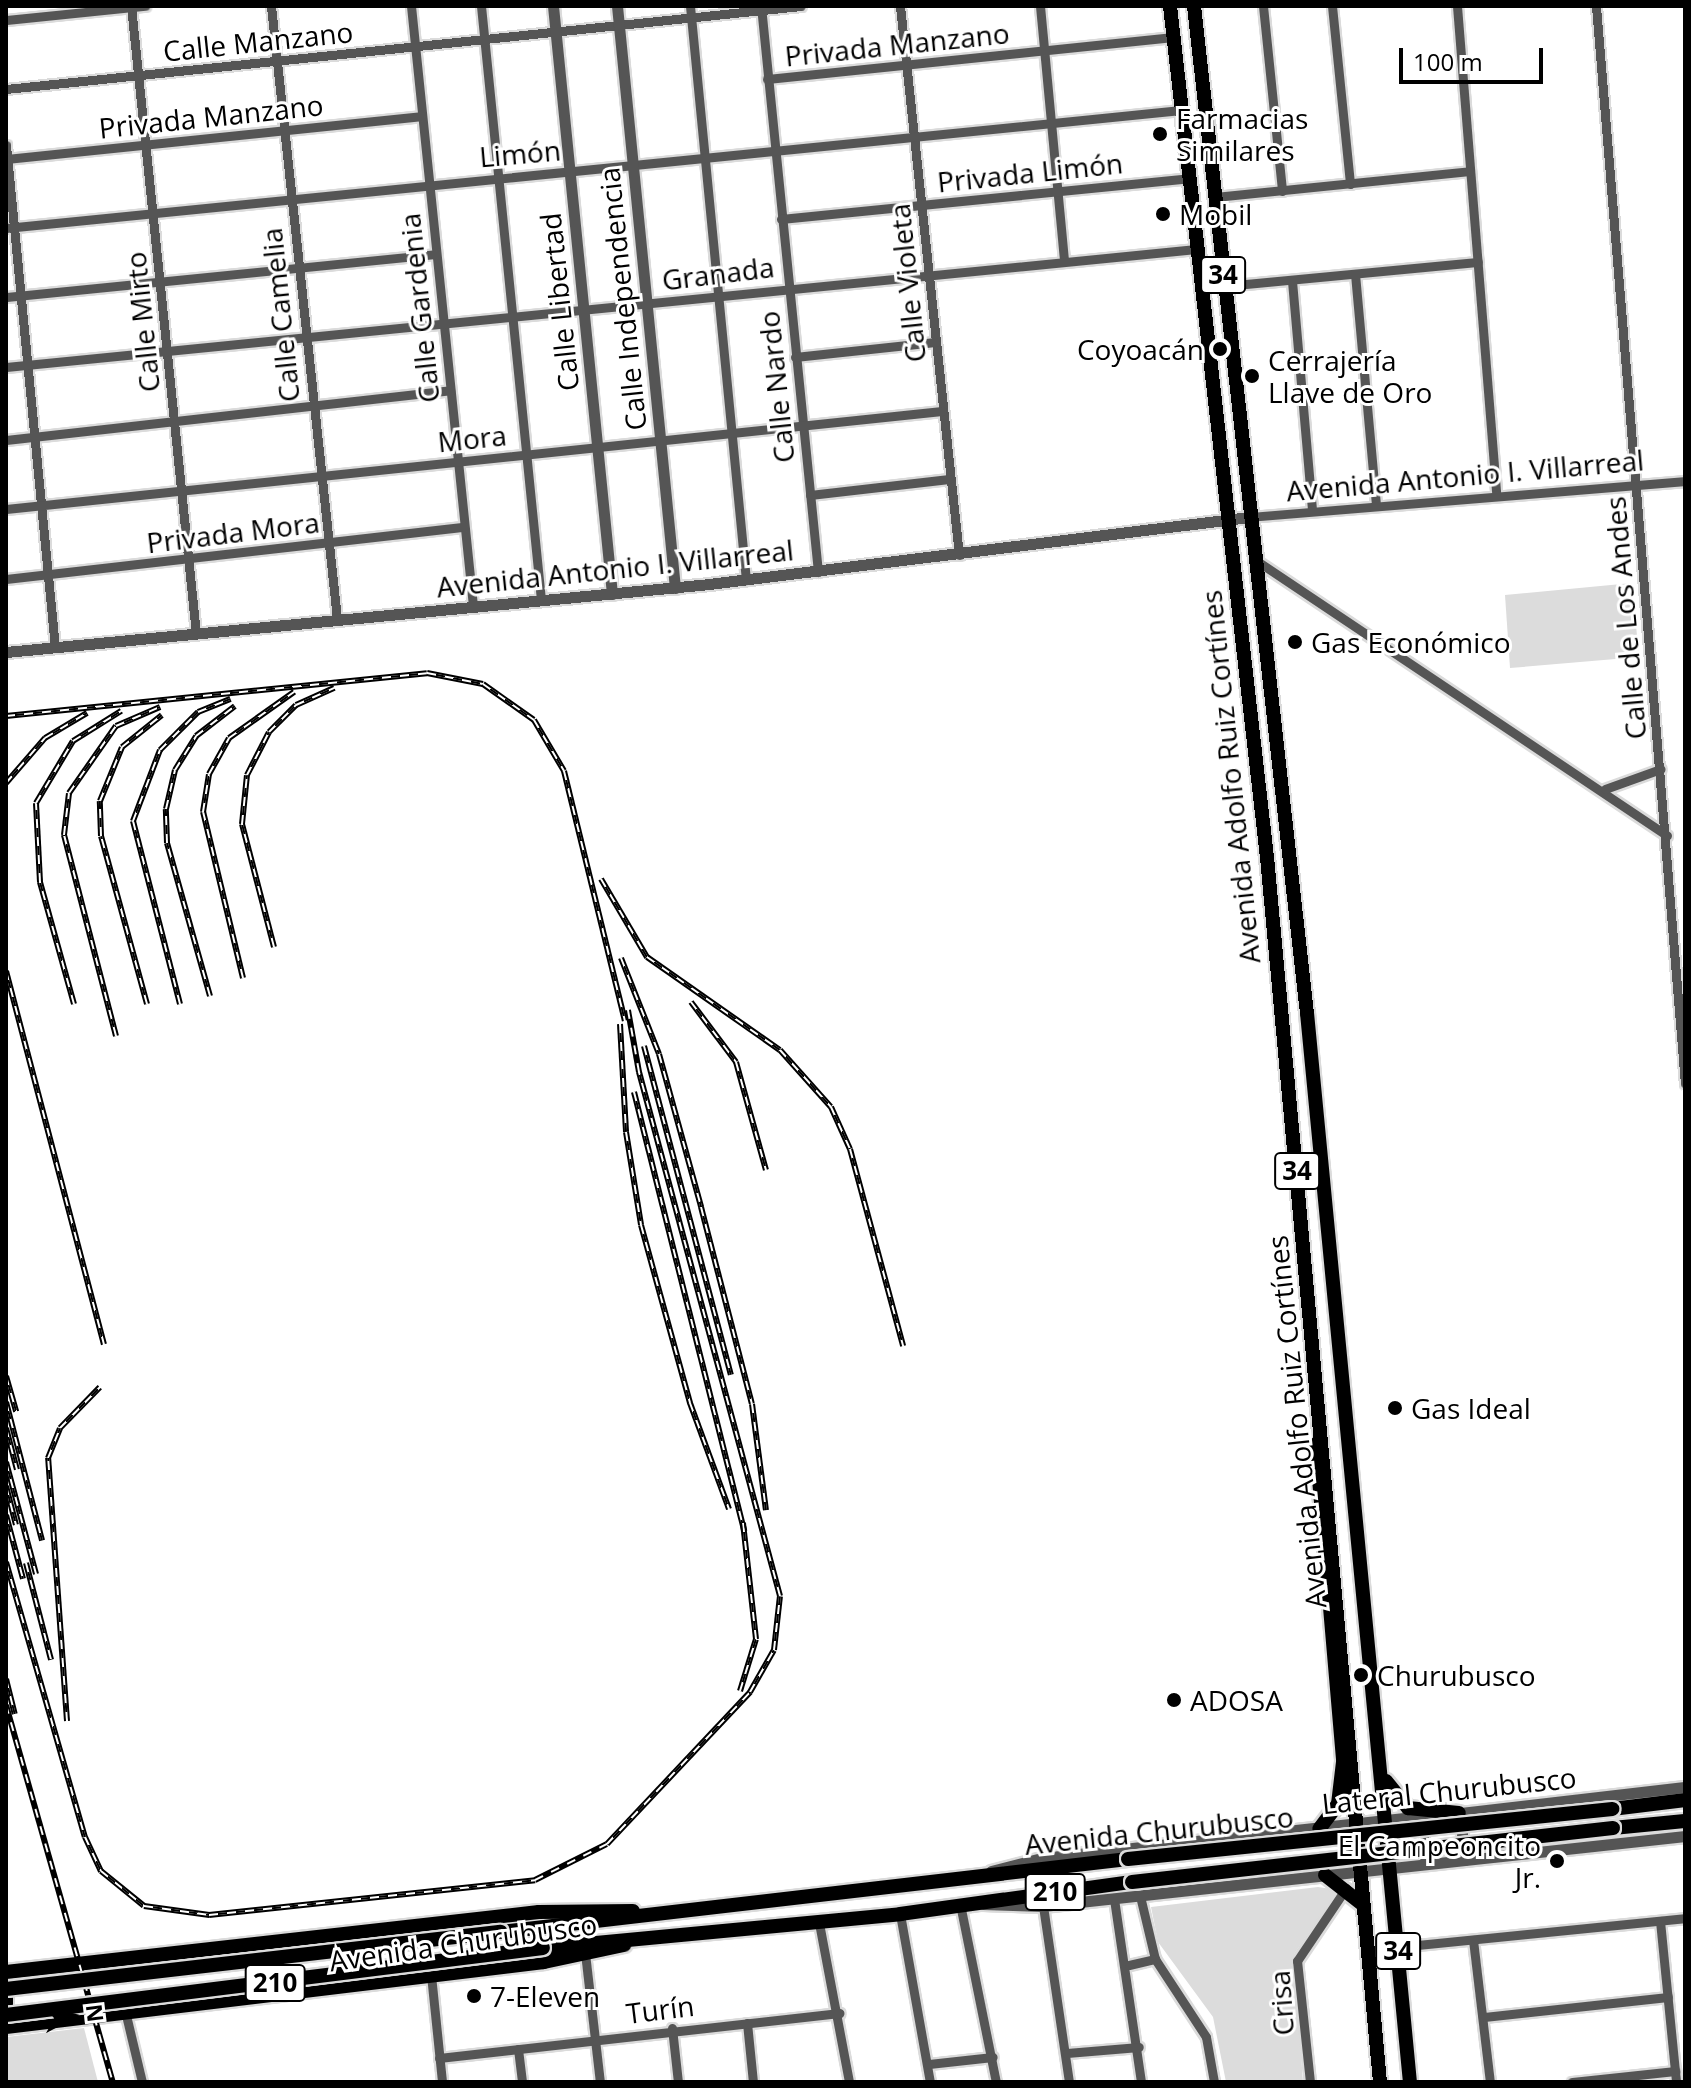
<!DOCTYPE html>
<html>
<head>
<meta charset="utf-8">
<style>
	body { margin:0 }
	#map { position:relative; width:1691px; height:2088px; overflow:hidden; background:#fff; font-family:"Open Sans",sans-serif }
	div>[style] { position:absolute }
	.green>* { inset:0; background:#dcdcdc }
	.roads { filter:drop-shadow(2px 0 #dbdbdb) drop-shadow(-2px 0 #dbdbdb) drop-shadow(0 2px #dbdbdb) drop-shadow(0 -2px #dbdbdb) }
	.minor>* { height:9px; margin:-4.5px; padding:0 4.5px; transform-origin:4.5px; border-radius:4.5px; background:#555 }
	.tertiary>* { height:11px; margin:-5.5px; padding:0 5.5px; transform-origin:5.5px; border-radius:5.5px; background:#555 }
	.primary>* { height:14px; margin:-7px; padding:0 7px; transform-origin:7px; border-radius:7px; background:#000 }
	.trunk>* { height:14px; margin:-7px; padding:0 7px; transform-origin:7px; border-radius:7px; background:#000 }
	.rail>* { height:6px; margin-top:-3px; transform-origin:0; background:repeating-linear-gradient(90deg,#fff 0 9px,#000 0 18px); box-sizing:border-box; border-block:2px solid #000 }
	.bridges { filter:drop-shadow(2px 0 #dbdbdb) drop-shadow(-2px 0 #dbdbdb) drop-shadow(0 2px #dbdbdb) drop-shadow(0 -2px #dbdbdb) }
	.trunk-bridge>* { height:14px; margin:-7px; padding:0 7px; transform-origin:7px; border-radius:7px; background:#000 }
	.dots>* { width:22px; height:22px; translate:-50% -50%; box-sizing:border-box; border:4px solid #fff; border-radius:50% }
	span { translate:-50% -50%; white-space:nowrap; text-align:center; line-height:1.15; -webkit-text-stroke:6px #fff; paint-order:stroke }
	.shield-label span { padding:2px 6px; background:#fff; border:2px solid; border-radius:6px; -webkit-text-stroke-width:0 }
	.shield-label { font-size:26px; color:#000; font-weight:700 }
	.street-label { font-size:28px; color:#000 }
	.poi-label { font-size:28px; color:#000 }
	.left { translate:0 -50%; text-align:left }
	.right { translate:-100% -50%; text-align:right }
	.frame { position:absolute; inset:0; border:8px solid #000; pointer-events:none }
	.north { position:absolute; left:32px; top:1976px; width:80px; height:80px; -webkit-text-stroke:6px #fff; paint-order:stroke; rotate:83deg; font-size:22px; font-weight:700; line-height:32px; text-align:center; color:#000 }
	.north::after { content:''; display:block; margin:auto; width:28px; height:36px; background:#000; clip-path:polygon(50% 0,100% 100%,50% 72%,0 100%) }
	.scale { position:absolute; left:1399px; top:48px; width:144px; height:36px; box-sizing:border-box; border:4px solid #000; border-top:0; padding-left:10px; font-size:24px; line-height:28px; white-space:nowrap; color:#000; -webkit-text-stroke:6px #fff; paint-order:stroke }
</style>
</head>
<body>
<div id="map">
	<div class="green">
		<i style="clip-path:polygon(1632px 583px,1639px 657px,1510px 668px,1505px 595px)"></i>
		<i style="clip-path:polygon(1318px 1887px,1338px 1890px,1294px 1954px,1303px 2082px,1226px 2082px,1213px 2017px,1158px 1942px,1151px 1907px)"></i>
		<i style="clip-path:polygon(84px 2028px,98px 2082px,6px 2082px,6px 2037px)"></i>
	</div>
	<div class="roads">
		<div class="minor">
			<i style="left:131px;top:6px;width:631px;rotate:84.09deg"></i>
			<i style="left:271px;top:6px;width:617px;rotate:83.85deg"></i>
			<i style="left:411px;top:6px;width:603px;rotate:84.1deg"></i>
			<i style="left:481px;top:6px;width:597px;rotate:84.23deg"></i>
			<i style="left:690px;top:6px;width:577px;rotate:84.43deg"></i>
			<i style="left:761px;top:6px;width:569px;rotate:84.25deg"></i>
			<i style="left:900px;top:6px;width:552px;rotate:83.87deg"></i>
			<i style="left:1040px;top:6px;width:254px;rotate:84.6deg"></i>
			<i style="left:1263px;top:6px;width:186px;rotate:84.1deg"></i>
			<i style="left:1332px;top:6px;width:179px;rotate:84.2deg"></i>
			<i style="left:1457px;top:6px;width:489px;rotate:85.4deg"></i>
			<i style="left:1596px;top:6px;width:1081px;rotate:85.28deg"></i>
			<i style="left:6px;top:20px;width:140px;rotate:-5.8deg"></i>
			<i style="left:767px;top:79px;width:409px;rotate:-5.9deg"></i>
			<i style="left:6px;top:89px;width:799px;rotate:-5.96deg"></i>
			<i style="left:6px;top:145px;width:504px;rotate:84.43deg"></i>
			<i style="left:6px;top:159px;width:417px;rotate:-5.9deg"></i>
			<i style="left:1215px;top:197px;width:256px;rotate:-5.8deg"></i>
			<i style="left:781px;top:219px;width:410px;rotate:-5.7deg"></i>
			<i style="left:6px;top:228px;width:1181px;rotate:-5.73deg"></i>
			<i style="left:1355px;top:274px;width:232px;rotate:84.8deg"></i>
			<i style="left:1292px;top:281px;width:230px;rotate:85deg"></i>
			<i style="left:1224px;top:286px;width:255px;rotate:-5.4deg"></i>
			<i style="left:6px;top:297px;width:432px;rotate:-5.7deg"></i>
			<i style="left:795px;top:357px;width:141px;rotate:-6.1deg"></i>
			<i style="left:6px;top:367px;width:1196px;rotate:-5.66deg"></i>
			<i style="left:6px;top:440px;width:447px;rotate:-6.4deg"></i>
			<i style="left:810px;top:495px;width:140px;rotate:-6.6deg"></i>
			<i style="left:6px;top:509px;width:941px;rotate:-5.98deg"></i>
			<i style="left:1249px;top:517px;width:437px;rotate:-4.7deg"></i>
			<i style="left:1254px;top:559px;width:497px;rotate:33.8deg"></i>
			<i style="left:6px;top:579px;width:461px;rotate:-6.5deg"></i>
			<i style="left:1605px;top:789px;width:59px;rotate:-19.7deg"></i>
			<i style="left:1140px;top:1896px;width:65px;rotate:76.6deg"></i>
			<i style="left:1155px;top:1959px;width:93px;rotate:56.8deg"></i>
			<i style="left:1206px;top:2037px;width:46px;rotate:79.9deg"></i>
			<i style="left:1114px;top:1899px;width:185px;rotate:81.6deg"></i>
			<i style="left:960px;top:1904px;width:182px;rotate:78.6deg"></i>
			<i style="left:1043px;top:1906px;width:178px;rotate:81.6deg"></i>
			<i style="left:900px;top:1914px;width:171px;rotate:79.9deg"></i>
			<i style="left:1660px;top:1921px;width:162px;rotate:84.3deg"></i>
			<i style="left:819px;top:1923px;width:162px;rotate:79.3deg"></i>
			<i style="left:1473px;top:1940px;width:143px;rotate:83.2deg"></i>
			<i style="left:1397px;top:1947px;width:289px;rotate:-5.7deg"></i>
			<i style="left:585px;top:1953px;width:130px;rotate:83.4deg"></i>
			<i style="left:1129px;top:1965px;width:27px;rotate:-13deg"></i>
			<i style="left:431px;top:1975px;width:108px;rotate:84.1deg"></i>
			<i style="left:126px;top:2015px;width:69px;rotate:76.6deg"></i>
			<i style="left:1484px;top:2017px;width:185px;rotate:-6.2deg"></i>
			<i style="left:747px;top:2023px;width:59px;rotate:84.2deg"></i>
			<i style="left:672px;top:2028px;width:54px;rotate:83.7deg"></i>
			<i style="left:518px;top:2049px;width:33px;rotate:83deg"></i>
			<i style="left:1067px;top:2053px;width:72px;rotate:-4.8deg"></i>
			<i style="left:439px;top:2058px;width:403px;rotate:-6.4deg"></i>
			<i style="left:929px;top:2064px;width:64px;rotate:-6.2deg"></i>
			<i style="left:1310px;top:2082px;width:122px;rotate:-96.1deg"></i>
			<i style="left:1297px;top:1961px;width:88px;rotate:-56.1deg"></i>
			<i style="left:1572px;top:2082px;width:104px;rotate:-6.1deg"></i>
		</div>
		<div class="tertiary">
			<i style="left:553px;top:6px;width:591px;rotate:84.27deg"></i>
			<i style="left:617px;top:6px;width:585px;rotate:84.31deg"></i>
			<i style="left:6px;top:652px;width:706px;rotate:-5.52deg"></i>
			<i style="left:709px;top:584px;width:544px;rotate:-7.07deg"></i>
			<i style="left:1451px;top:1814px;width:236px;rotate:-6.6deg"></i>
			<i style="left:1460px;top:1817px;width:43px;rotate:83.4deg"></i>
			<i style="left:1421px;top:1821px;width:43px;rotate:83.4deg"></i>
			<i style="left:991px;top:1871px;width:53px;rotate:-14.3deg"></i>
			<i style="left:1042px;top:1858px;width:394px;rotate:-6.3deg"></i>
			<i style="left:983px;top:1904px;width:60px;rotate:1.9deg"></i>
			<i style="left:1043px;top:1906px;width:646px;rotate:-6.22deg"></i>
		</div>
		<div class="primary">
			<i style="left:1170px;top:6px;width:857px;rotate:83.5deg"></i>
			<i style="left:1267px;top:857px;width:1230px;rotate:84.73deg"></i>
			<i style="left:1194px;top:6px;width:1013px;rotate:83.6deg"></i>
			<i style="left:1307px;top:1013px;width:1074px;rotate:84.5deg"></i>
			<i style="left:1316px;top:1444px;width:319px;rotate:85.1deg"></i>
			<i style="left:1343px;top:1762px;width:42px;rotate:96.8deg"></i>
			<i style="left:1338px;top:1804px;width:31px;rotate:127deg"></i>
			<i style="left:1386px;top:1781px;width:35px;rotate:51deg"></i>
			<i style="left:1408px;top:1808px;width:51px;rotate:5.6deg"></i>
			<i style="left:1325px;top:1875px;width:47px;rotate:38.1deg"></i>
			<i style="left:6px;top:1972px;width:536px;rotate:-6.42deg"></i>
			<i style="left:539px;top:1912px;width:94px;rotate:-0.6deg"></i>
			<i style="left:6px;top:1989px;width:29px;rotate:90deg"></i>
			<i style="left:6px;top:2027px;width:542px;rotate:-6.89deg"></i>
			<i style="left:544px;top:1962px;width:82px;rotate:-12deg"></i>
		</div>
		<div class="trunk">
			<i style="left:1612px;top:1809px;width:74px;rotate:-7deg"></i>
			<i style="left:1613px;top:1828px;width:72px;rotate:-5.6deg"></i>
			<i style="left:501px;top:1932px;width:631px;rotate:-6.64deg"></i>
			<i style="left:543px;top:1948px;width:359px;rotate:-5.4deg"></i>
			<i style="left:900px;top:1914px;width:234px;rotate:-7.9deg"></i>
		</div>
	</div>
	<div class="rail">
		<i style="left:6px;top:716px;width:423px;rotate:-5.8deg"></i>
		<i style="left:427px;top:673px;width:57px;rotate:11.1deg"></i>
		<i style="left:483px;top:684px;width:62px;rotate:35.2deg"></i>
		<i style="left:534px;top:720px;width:59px;rotate:59.5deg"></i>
		<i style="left:564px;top:771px;width:257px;rotate:76.3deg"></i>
		<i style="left:6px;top:783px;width:60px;rotate:-49.1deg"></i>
		<i style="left:45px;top:738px;width:49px;rotate:-30.8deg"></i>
		<i style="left:601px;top:879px;width:91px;rotate:59.5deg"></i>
		<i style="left:647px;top:957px;width:162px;rotate:35deg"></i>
		<i style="left:780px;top:1050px;width:76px;rotate:48.2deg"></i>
		<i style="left:831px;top:1107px;width:46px;rotate:65.7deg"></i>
		<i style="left:850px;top:1149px;width:204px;rotate:74.9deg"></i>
		<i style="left:274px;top:947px;width:127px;rotate:-104.6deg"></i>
		<i style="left:242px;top:824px;width:49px;rotate:-84.2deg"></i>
		<i style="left:247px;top:775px;width:48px;rotate:-62.9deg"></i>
		<i style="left:269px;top:732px;width:38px;rotate:-45deg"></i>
		<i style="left:296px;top:705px;width:42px;rotate:-24.1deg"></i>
		<i style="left:621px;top:958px;width:103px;rotate:68.4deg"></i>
		<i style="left:659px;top:1054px;width:159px;rotate:74.6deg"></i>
		<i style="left:701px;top:1207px;width:203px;rotate:75.5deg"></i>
		<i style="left:752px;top:1404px;width:107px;rotate:82.5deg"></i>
		<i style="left:6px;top:971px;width:386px;rotate:75.3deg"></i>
		<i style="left:243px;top:978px;width:171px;rotate:-103.5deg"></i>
		<i style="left:203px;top:812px;width:38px;rotate:-81deg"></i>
		<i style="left:209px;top:774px;width:41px;rotate:-60.9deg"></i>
		<i style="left:229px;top:738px;width:80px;rotate:-35.3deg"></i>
		<i style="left:210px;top:996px;width:159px;rotate:-105.7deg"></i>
		<i style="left:167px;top:843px;width:34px;rotate:-92deg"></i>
		<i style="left:166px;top:809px;width:40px;rotate:-77deg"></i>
		<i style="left:175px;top:770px;width:40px;rotate:-58deg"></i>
		<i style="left:196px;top:736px;width:49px;rotate:-37.6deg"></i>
		<i style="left:691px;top:1002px;width:75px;rotate:53.1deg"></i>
		<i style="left:736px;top:1062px;width:112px;rotate:74.5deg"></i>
		<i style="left:74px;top:1004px;width:127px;rotate:-105.6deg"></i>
		<i style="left:40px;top:882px;width:79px;rotate:-92.9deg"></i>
		<i style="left:36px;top:803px;width:72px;rotate:-59.2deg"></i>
		<i style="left:73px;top:741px;width:57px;rotate:-32deg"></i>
		<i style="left:147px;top:1004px;width:174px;rotate:-105.3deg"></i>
		<i style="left:101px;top:836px;width:35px;rotate:-92deg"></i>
		<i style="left:100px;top:801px;width:58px;rotate:-67.8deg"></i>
		<i style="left:122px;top:747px;width:51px;rotate:-38.7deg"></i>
		<i style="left:180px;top:1004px;width:189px;rotate:-104.4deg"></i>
		<i style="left:133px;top:821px;width:76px;rotate:-69.2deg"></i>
		<i style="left:160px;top:750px;width:54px;rotate:-45deg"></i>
		<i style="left:198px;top:712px;width:35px;rotate:-22deg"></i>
		<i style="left:620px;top:1024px;width:108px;rotate:86.8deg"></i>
		<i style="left:626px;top:1132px;width:94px;rotate:80.8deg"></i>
		<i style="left:641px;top:1225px;width:185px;rotate:74.6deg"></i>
		<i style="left:690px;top:1403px;width:113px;rotate:69.8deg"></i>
		<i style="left:116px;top:1036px;width:208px;rotate:-104.5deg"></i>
		<i style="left:64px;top:835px;width:42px;rotate:-83.2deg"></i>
		<i style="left:69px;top:793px;width:82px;rotate:-55deg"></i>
		<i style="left:116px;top:726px;width:48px;rotate:-23.4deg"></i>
		<i style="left:644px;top:1046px;width:340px;rotate:75.2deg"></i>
		<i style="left:634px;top:1092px;width:453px;rotate:75.9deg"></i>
		<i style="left:6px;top:1376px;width:37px;rotate:74deg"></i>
		<i style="left:6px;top:1402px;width:143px;rotate:75.4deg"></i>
		<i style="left:6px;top:1428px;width:43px;rotate:75.3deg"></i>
		<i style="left:6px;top:1462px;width:116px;rotate:75deg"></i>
		<i style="left:6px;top:1486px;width:40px;rotate:75.6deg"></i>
		<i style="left:6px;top:1515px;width:66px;rotate:75.1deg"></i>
		<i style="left:6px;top:1562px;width:286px;rotate:74deg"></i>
		<i style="left:85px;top:1837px;width:38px;rotate:65deg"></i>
		<i style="left:101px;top:1871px;width:55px;rotate:39.1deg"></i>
		<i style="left:144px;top:1906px;width:66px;rotate:7.9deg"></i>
		<i style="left:209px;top:1915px;width:328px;rotate:-6.1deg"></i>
		<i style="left:535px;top:1880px;width:80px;rotate:-26.6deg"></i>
		<i style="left:607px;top:1844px;width:209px;rotate:-46.7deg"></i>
		<i style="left:750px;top:1692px;width:48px;rotate:-60.3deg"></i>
		<i style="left:774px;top:1650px;width:54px;rotate:-83.7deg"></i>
		<i style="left:780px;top:1596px;width:543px;rotate:-105.06deg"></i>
		<i style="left:639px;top:1072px;width:63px;rotate:-100.1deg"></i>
		<i style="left:26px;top:1563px;width:100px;rotate:75.5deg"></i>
		<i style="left:6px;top:1679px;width:36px;rotate:76deg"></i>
		<i style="left:740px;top:1691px;width:54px;rotate:-72.9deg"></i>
		<i style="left:756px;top:1639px;width:117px;rotate:-96.4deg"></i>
		<i style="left:6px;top:1705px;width:392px;rotate:74.2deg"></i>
		<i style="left:67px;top:1721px;width:264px;rotate:-94.1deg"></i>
		<i style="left:48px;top:1458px;width:32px;rotate:-68deg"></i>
		<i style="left:60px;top:1428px;width:57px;rotate:-45.7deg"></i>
	</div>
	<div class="bridges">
		<div class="trunk-bridge">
			<i style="left:1128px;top:1859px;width:487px;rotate:-5.9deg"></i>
			<i style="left:1132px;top:1882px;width:484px;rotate:-6.4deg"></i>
			<i style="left:6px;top:1989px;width:498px;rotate:-6.6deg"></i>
			<i style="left:6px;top:2015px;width:541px;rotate:-7.11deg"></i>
		</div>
	</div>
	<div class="dots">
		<i style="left:1160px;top:134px;background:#000"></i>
		<i style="left:1163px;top:214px;background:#000"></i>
		<i style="left:1220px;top:349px;background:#000"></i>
		<i style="left:1252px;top:376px;background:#000"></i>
		<i style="left:1295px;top:642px;background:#000"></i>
		<i style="left:1395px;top:1408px;background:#000"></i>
		<i style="left:1361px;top:1675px;background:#000"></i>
		<i style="left:1174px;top:1700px;background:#000"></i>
		<i style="left:1557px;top:1861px;background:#000"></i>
		<i style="left:474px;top:1996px;background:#000"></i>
	</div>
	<div class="shield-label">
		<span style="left:1223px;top:275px">34</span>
		<span style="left:1297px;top:1171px">34</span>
		<span style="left:1055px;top:1892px">210</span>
		<span style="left:1398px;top:1951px">34</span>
		<span style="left:275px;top:1983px">210</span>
	</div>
	<div class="street-label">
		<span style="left:258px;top:41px;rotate:-6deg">Calle Manzano</span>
		<span style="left:897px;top:44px;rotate:-6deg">Privada Manzano</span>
		<span style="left:211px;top:116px;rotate:-6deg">Privada Manzano</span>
		<span style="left:520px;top:153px;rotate:-5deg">Limón</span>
		<span style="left:1030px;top:172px;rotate:-6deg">Privada Limón</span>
		<span style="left:718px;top:273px;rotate:-7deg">Granada</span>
		<span style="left:907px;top:283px;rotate:-96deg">Calle Violeta</span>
		<span style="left:622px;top:299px;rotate:-96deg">Calle Independencia</span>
		<span style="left:559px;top:302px;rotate:-96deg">Calle Libertad</span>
		<span style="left:419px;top:308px;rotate:-96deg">Calle Gardenia</span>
		<span style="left:280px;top:315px;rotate:-96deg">Calle Camelia</span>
		<span style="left:142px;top:322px;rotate:-96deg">Calle Mirto</span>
		<span style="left:776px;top:387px;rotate:-96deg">Calle Nardo</span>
		<span style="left:472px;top:438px;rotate:-6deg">Mora</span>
		<span style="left:1465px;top:475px;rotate:-5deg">Avenida Antonio I. Villarreal</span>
		<span style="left:233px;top:532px;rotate:-7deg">Privada Mora</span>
		<span style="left:615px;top:568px;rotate:-6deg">Avenida Antonio I. Villarreal</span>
		<span style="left:1625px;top:618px;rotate:-95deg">Calle de Los Andes</span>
		<span style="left:1230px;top:777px;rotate:-96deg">Avenida Adolfo Ruiz Cortínes</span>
		<span style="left:1296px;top:1422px;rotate:-96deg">Avenida Adolfo Ruiz Cortínes</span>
		<span style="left:1449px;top:1790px;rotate:-6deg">Lateral Churubusco</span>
		<span style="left:1159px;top:1830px;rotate:-6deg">Avenida Churubusco</span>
		<span style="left:463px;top:1942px;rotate:-8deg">Avenida Churubusco</span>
		<span style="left:1281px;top:2003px;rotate:-94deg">Crisa</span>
		<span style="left:660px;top:2009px;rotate:-7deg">Turín</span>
	</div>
	<div class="poi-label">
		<span class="left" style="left:1176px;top:134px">Farmacias<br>Similares</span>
		<span class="left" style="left:1179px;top:214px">Mobil</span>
		<span class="right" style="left:1204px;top:349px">Coyoacán</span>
		<span class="left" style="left:1268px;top:376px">Cerrajería<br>Llave de Oro</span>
		<span class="left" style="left:1311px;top:642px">Gas Económico</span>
		<span class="left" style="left:1411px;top:1408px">Gas Ideal</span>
		<span class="left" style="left:1377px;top:1675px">Churubusco</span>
		<span class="left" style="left:1190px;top:1700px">ADOSA</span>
		<span class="right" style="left:1541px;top:1861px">El Campeoncito<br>Jr.</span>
		<span class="left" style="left:490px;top:1996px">7-Eleven</span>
	</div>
	<div class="frame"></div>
	<div class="north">N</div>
	<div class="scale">100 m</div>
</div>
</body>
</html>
